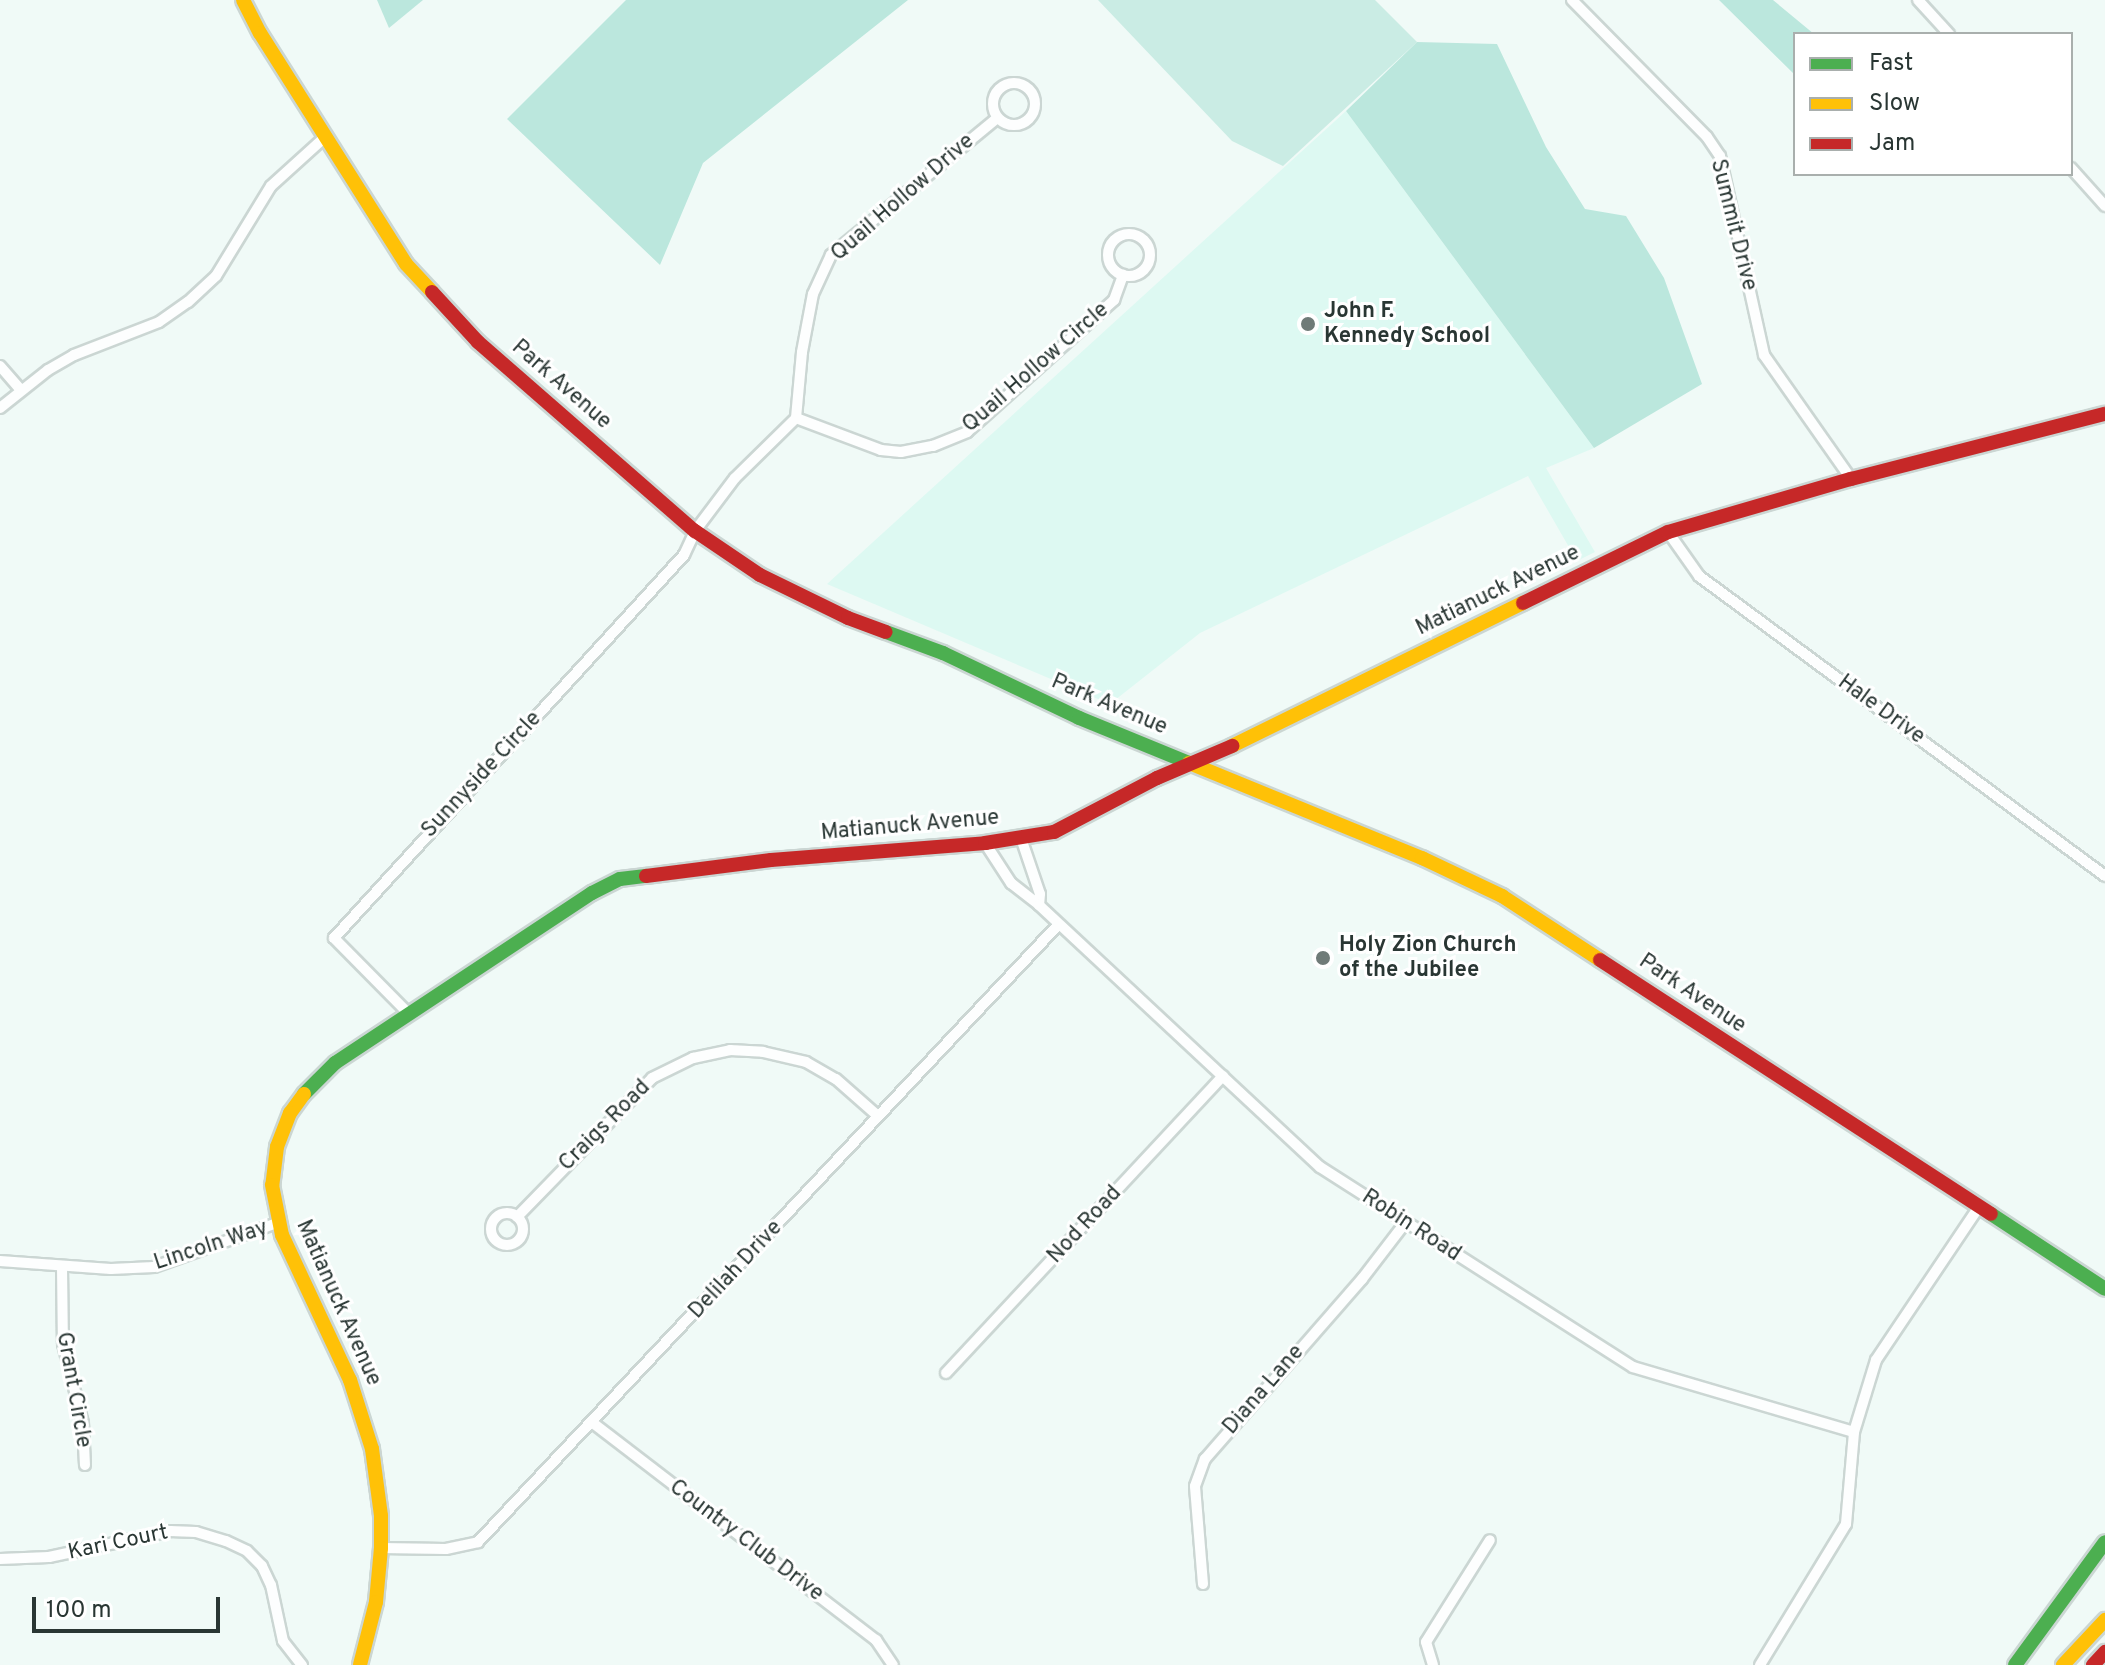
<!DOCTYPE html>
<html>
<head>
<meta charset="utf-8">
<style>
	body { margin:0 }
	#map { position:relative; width:2105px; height:1665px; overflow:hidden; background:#f0faf7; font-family:Overpass,sans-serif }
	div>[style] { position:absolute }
	.built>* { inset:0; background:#ddf9f2 }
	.green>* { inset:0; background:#caece4 }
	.forest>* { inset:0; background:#bbe7dd }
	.roads { filter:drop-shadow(2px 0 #cbd6d3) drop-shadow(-2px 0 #cbd6d3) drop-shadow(0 2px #cbd6d3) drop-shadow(0 -2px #cbd6d3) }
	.street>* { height:10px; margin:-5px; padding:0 5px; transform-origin:5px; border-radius:5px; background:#fdfefe }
	.street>.ring { margin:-5px; padding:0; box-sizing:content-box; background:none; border:10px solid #fdfefe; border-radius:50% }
	.fast>* { height:14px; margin:-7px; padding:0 7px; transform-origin:7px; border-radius:7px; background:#4caf50 }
	.slow>* { height:14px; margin:-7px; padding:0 7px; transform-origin:7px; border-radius:7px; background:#ffc107 }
	.jam>* { height:14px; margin:-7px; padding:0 7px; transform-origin:7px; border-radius:7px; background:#c62828 }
	.dots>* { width:22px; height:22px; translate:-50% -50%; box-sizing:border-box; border:4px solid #fff; border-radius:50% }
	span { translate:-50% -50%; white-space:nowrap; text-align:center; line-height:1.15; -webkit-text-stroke:6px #fff; paint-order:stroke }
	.street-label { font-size:22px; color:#293633 }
	.poi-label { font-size:22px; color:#293633; font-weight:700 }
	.left { translate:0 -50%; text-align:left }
	.legend { position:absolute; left:1793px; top:32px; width:280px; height:144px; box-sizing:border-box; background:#fff; border:2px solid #a9afad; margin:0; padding:10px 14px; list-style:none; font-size:24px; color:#293633 }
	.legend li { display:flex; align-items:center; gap:16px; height:40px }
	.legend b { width:40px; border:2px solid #a9afad }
	.scale { position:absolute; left:32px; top:1597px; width:188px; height:36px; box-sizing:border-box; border:4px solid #293633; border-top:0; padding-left:10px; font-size:24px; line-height:28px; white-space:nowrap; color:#293633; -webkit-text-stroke:6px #fff; paint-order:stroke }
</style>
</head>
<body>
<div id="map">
	<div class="built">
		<i style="clip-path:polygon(1346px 111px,1594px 448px,1546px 468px,1595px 552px,1577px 561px,1528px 476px,1200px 633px,1110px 704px,827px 584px)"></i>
	</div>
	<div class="green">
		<i style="clip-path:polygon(1098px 0,1375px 0,1417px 42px,1283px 166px,1232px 141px)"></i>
	</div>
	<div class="forest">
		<i style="clip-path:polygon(377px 0,423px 0,389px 28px)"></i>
		<i style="clip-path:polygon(626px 0,908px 0,703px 163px,660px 265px,507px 119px)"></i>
		<i style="clip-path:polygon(1719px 0,1773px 0,1814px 34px,1795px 34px,1795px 75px)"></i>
		<i style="clip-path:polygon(1417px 42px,1497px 44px,1546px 147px,1585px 209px,1626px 216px,1664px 278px,1702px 384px,1594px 448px,1346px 111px)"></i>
	</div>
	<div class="roads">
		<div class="street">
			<i style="left:1572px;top:0;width:192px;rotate:45.4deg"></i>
			<i style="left:1707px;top:137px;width:23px;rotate:56deg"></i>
			<i style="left:1720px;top:156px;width:204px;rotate:77.5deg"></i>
			<i style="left:1764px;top:355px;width:151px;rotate:54.9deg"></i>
			<i style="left:1918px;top:0;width:46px;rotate:47.6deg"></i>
			<i class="ring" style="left:993px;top:83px;width:32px;height:32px"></i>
			<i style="left:2071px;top:168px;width:51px;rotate:48.2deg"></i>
			<i class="ring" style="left:1108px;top:234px;width:32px;height:32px"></i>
			<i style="left:0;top:366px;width:30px;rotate:49deg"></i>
			<i style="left:0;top:408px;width:61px;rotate:-38.4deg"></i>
			<i style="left:48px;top:370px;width:30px;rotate:-30deg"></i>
			<i style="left:74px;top:355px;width:91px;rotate:-21.2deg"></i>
			<i style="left:159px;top:322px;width:35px;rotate:-35deg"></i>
			<i style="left:188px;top:302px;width:38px;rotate:-43deg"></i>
			<i style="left:216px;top:276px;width:105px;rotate:-58.6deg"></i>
			<i style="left:271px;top:186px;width:73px;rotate:-42.2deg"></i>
			<i style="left:796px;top:418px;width:91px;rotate:20.6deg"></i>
			<i style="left:881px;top:450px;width:20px;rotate:6deg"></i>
			<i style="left:901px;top:452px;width:33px;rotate:-11deg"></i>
			<i style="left:933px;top:446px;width:37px;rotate:-22deg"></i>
			<i style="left:967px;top:432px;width:198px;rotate:-41.9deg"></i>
			<i style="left:1114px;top:300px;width:27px;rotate:-70deg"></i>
			<i style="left:1668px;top:532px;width:54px;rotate:54.8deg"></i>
			<i style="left:1699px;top:576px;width:505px;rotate:36.46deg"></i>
			<i style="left:1021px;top:838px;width:59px;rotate:71.3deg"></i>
			<i style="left:1040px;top:894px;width:11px;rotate:95deg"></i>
			<i style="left:985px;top:843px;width:48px;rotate:57deg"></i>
			<i style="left:1011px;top:883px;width:36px;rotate:38deg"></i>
			<i style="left:1039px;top:905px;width:384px;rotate:43deg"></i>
			<i style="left:1320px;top:1167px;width:371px;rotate:32.6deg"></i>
			<i style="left:1633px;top:1367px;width:230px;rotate:16.4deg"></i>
			<i style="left:408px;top:1013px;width:105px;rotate:-134.6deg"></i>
			<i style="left:334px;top:938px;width:519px;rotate:-47.58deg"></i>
			<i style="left:684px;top:555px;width:26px;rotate:-65deg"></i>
			<i style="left:695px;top:531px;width:66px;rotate:-53deg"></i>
			<i style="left:735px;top:478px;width:86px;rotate:-44.5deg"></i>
			<i style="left:796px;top:418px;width:66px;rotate:-84.8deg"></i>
			<i style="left:802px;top:352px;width:59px;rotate:-79.3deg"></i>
			<i style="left:813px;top:294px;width:43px;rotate:-65.2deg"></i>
			<i style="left:831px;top:255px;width:215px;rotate:-39.5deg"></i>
			<i class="ring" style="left:491px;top:1213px;width:22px;height:22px"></i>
			<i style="left:517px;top:1217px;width:194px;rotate:-45.8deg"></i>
			<i style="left:652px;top:1078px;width:46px;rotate:-26deg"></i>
			<i style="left:693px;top:1058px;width:38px;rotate:-12deg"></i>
			<i style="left:730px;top:1050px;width:33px;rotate:3deg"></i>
			<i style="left:763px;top:1052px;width:44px;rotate:13.1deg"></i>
			<i style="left:806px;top:1062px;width:34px;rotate:30deg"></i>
			<i style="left:836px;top:1079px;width:56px;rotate:41.4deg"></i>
			<i style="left:0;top:1261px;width:111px;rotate:4.1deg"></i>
			<i style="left:111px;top:1269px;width:43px;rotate:-2.7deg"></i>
			<i style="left:154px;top:1267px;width:131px;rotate:-19.7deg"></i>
			<i style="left:62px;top:1267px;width:77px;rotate:89.3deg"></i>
			<i style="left:63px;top:1344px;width:81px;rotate:75.8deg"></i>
			<i style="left:83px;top:1423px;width:42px;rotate:87.3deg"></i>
			<i style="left:946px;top:1373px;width:406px;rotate:-47deg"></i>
			<i style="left:593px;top:1423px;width:357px;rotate:37.5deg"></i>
			<i style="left:876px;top:1640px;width:30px;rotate:56deg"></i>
			<i style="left:381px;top:1548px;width:65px;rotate:0.9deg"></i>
			<i style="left:446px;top:1549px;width:33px;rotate:-12deg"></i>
			<i style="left:478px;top:1542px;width:847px;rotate:-46.77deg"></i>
			<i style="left:0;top:1559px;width:49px;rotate:-2.3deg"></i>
			<i style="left:49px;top:1557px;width:124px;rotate:-12.1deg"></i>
			<i style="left:170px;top:1531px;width:26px;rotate:2deg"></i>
			<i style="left:196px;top:1532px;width:31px;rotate:17deg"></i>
			<i style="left:226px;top:1541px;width:23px;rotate:25deg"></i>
			<i style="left:247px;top:1551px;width:21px;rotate:45deg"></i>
			<i style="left:262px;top:1566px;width:21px;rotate:65deg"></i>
			<i style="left:271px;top:1585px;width:57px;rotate:77.9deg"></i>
			<i style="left:283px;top:1641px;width:31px;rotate:52deg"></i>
			<i style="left:1203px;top:1584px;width:98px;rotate:-94.7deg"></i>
			<i style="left:1195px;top:1486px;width:29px;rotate:-70deg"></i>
			<i style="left:1205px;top:1459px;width:239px;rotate:-48.9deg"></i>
			<i style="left:1362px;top:1279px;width:71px;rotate:-52.5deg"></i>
			<i style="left:1433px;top:1665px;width:24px;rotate:-107deg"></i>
			<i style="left:1426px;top:1642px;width:120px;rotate:-57.9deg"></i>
			<i style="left:1760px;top:1665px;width:165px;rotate:-58.6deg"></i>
			<i style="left:1846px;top:1524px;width:92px;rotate:-85deg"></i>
			<i style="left:1854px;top:1432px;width:75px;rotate:-73deg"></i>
			<i style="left:1876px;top:1360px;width:183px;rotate:-56.1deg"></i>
		</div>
		<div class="fast">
			<i style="left:886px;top:632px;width:61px;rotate:20.2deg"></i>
			<i style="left:943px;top:653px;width:151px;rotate:25.5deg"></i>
			<i style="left:1079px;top:718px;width:119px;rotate:22.2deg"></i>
			<i style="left:304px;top:1094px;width:44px;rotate:-45deg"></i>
			<i style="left:335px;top:1063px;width:308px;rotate:-33.5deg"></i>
			<i style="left:592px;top:893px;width:31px;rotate:-27deg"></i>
			<i style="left:620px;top:879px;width:26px;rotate:-7deg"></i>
			<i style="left:1991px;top:1214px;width:136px;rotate:33.3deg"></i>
			<i style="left:2015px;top:1665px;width:152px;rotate:-53.8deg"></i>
		</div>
		<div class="slow">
			<i style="left:243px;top:0;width:37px;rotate:63deg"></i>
			<i style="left:260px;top:33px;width:273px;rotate:57.7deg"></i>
			<i style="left:406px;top:264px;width:38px;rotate:47deg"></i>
			<i style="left:1232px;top:746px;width:324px;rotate:-26.2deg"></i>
			<i style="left:1189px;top:763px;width:252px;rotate:22.2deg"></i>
			<i style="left:1422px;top:858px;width:89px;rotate:25.4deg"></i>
			<i style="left:1502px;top:896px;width:117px;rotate:33.1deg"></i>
			<i style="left:304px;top:1094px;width:24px;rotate:126deg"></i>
			<i style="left:290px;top:1113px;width:36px;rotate:111deg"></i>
			<i style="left:277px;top:1147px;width:38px;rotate:97deg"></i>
			<i style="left:272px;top:1185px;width:51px;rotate:78.7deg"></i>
			<i style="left:282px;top:1235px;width:160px;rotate:64.9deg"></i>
			<i style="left:350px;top:1380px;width:72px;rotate:72.3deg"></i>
			<i style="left:372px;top:1449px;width:68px;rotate:82.3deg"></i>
			<i style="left:381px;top:1516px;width:32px;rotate:90deg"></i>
			<i style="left:381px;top:1548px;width:54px;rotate:95.3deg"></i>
			<i style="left:376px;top:1602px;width:65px;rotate:104.3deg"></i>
			<i style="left:2063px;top:1665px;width:62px;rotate:-47deg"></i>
		</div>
		<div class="jam">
			<i style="left:432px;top:292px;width:68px;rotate:47.4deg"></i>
			<i style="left:478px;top:342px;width:288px;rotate:41.1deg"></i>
			<i style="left:695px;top:531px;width:78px;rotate:34.1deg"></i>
			<i style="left:760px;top:575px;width:98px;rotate:26deg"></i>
			<i style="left:848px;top:618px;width:40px;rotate:20.2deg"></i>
			<i style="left:1523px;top:603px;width:161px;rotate:-26.1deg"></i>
			<i style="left:1668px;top:532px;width:191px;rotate:-16.2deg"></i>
			<i style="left:1851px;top:479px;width:262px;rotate:-14.4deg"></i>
			<i style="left:646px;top:876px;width:126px;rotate:-7.3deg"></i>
			<i style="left:771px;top:860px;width:215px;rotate:-4.5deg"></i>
			<i style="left:985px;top:843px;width:70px;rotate:-9.1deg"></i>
			<i style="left:1054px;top:832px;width:116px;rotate:-27.7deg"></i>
			<i style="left:1157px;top:778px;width:82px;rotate:-23.1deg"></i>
			<i style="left:1600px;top:960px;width:466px;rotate:33deg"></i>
			<i style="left:2093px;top:1665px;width:18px;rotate:-47deg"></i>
		</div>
	</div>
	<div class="dots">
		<i style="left:1308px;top:324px;background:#6f7b78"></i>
		<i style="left:1323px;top:958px;background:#6f7b78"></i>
	</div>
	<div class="street-label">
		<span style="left:903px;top:198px;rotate:-41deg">Quail Hollow Drive</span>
		<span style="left:1733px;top:225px;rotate:76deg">Summit Drive</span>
		<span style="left:1036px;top:368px;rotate:-41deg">Quail Hollow Circle</span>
		<span style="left:561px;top:385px;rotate:41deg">Park Avenue</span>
		<span style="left:1498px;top:591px;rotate:-26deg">Matianuck Avenue</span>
		<span style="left:1109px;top:705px;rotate:23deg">Park Avenue</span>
		<span style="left:1881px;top:710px;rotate:36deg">Hale Drive</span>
		<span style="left:482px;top:775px;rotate:-47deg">Sunnyside Circle</span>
		<span style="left:910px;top:826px;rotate:-5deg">Matianuck Avenue</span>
		<span style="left:1692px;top:994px;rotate:34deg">Park Avenue</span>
		<span style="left:605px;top:1126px;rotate:-45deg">Craigs Road</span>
		<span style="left:1085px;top:1225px;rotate:-47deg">Nod Road</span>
		<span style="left:1411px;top:1226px;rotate:33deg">Robin Road</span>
		<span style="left:211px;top:1246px;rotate:-18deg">Lincoln Way</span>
		<span style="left:736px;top:1270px;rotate:-47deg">Delilah Drive</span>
		<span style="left:338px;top:1303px;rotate:66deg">Matianuck Avenue</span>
		<span style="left:73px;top:1390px;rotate:80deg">Grant Circle</span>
		<span style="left:1264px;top:1390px;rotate:-49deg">Diana Lane</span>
		<span style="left:746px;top:1541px;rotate:37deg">Country Club Drive</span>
		<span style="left:118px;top:1543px;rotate:-12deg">Kari Court</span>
	</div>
	<div class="poi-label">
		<span class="left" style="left:1324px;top:324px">John F.<br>Kennedy School</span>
		<span class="left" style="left:1339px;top:958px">Holy Zion Church<br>of the Jubilee</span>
	</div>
	<ul class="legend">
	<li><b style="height:10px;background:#4caf50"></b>Fast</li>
	<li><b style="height:10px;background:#ffc107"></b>Slow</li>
	<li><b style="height:10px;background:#c62828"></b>Jam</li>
	</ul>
	<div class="scale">100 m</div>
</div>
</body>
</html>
